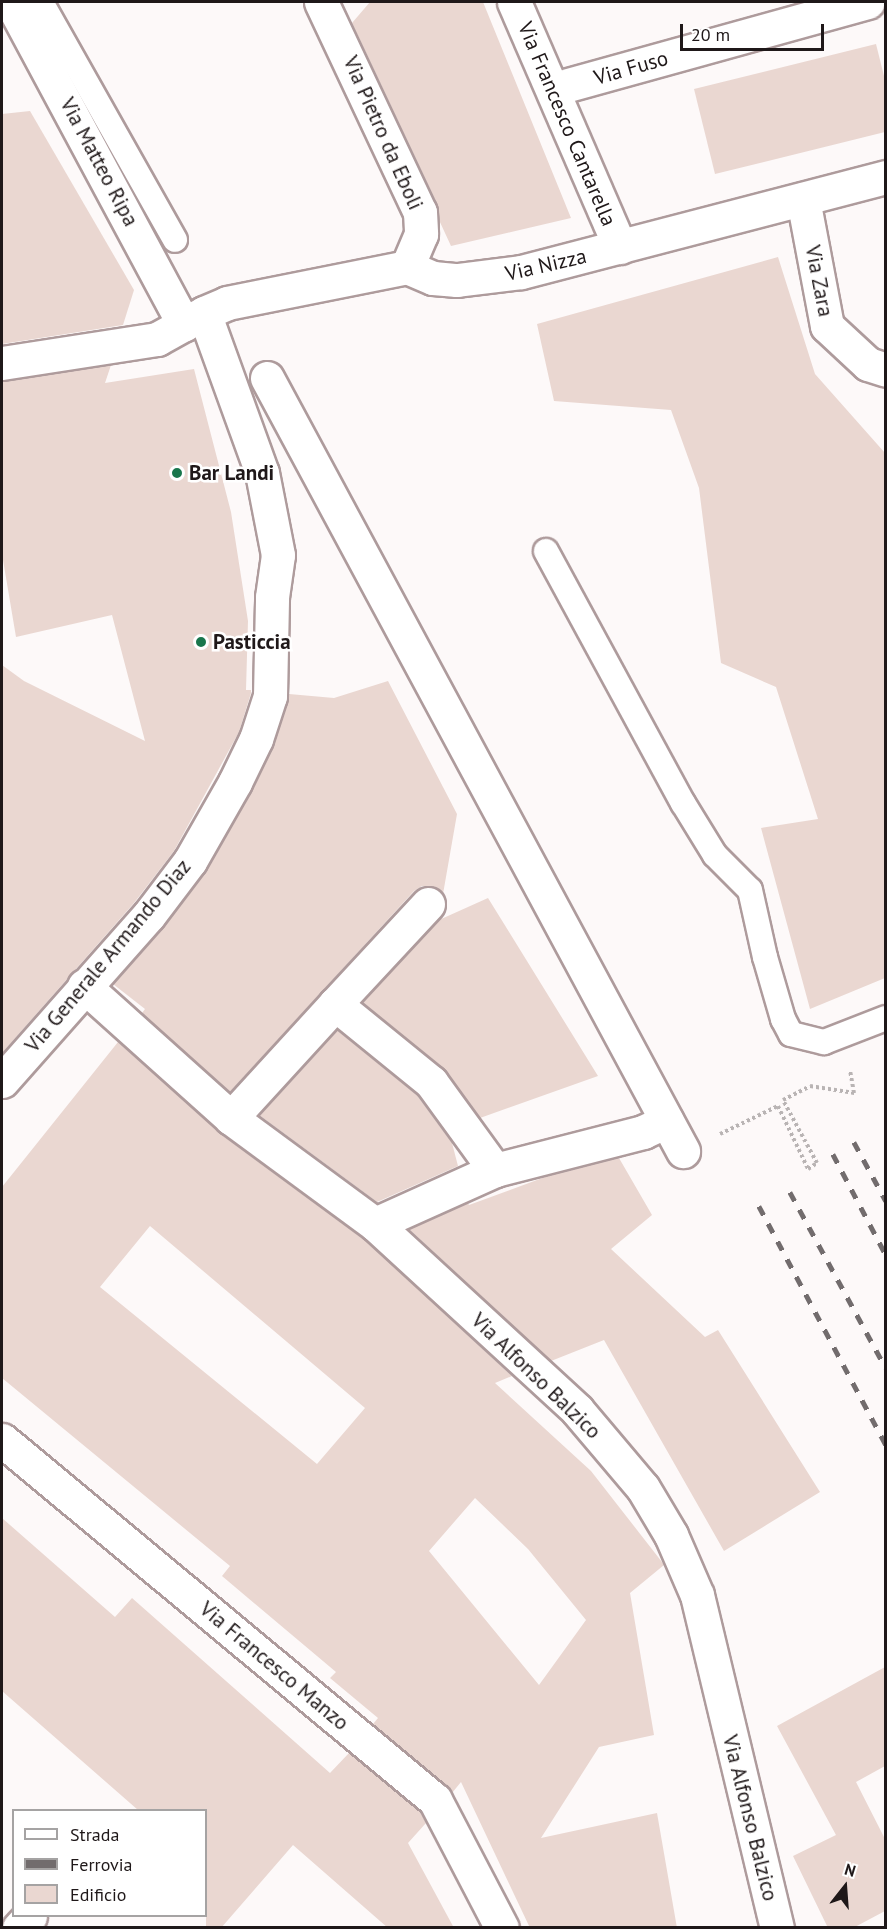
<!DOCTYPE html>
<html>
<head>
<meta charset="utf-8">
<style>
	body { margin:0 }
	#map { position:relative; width:887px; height:1929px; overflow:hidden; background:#fdf9f9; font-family:"PT Sans",sans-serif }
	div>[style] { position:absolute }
	.building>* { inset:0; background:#ead7d1 }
	.path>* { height:4px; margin-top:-2px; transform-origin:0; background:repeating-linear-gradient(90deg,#b9b4b4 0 3px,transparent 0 6px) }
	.roads { filter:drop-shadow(2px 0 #ae9b9c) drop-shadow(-2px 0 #ae9b9c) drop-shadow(0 2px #ae9b9c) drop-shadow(0 -2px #ae9b9c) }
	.service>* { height:24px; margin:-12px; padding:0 12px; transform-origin:12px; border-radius:12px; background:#fff }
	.pedestrian>* { height:33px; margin:-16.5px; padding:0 16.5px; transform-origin:16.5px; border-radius:16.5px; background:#fff }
	.minor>* { height:33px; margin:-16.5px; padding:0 16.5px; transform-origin:16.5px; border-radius:16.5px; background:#fff }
	.rail>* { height:4.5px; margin-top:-2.25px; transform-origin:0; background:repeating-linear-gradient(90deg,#726c6d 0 10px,transparent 0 20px) }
	.dots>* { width:16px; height:16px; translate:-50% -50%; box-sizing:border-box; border:3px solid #fff; border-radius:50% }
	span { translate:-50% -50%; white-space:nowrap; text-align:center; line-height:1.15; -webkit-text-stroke:5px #fff; paint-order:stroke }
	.street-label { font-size:21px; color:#1f1819 }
	.poi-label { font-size:21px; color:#1f1819; font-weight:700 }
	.left { translate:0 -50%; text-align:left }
	.frame { position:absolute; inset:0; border:3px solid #1f1819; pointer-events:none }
	.legend { position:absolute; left:12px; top:1809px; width:195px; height:108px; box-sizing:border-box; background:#fff; border:2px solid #a5a3a3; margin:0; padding:8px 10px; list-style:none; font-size:18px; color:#1f1819 }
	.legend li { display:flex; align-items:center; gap:12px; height:30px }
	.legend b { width:30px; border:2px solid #a5a3a3 }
	.north { position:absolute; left:815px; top:1857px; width:60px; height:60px; -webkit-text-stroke:4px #fff; paint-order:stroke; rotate:17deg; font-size:16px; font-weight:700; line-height:24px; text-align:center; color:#1f1819 }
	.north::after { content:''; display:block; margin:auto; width:21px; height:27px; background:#1f1819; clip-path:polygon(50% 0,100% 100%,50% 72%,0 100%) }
	.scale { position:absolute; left:680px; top:24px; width:144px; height:27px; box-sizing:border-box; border:3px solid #1f1819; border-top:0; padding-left:8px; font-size:18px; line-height:21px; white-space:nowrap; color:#1f1819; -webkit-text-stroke:4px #fff; paint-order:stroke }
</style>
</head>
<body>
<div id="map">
	<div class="building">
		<i style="clip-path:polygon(370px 2px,483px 2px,571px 218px,451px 246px,439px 220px,437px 204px,352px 23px)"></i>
		<i style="clip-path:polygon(876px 44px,885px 80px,885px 132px,715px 174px,694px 89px)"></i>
		<i style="clip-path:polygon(30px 111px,134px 290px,123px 325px,2px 344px,2px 114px)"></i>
		<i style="clip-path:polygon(778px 257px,815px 374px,885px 453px,885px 978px,810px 1009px,761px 828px,818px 819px,776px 687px,721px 663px,699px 488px,671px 410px,554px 401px,537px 324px)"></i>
		<i style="clip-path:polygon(111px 365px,105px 383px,194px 369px,231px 512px,248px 621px,246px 690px,251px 690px,251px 693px,239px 732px,174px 851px,134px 903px,2px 1053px,2px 665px,24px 681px,145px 741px,112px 615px,16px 637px,2px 554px,2px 381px)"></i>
		<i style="clip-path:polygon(388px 681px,457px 814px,443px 894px,432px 886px,422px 886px,414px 891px,230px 1092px,142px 1013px,145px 1009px,113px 984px,164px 926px,206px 870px,273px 747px,289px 694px,334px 698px)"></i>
		<i style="clip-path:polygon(488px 898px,598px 1076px,480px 1118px,443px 1068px,362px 1002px,439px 920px)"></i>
		<i style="clip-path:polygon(337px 1030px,417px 1095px,452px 1143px,458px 1166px,377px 1202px,259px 1115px)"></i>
		<i style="clip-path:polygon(evenodd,118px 1042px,220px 1133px,363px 1238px,512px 1376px,495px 1383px,591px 1471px,662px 1562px,664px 1565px,630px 1593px,654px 1735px,599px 1747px,541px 1838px,657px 1813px,677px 1928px,530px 1928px,461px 1782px,452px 1793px,373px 1724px,378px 1718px,330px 1678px,336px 1672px,222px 1576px,230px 1566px,2px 1378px,2px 1187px,118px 1042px,150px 1226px,365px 1408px,317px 1464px,100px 1287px,150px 1226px,118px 1042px,475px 1498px,528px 1549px,586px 1620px,539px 1685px,429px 1551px,475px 1498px)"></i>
		<i style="clip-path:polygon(619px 1158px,652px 1215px,611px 1249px,705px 1337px,718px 1330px,820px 1492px,724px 1551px,604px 1340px,551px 1361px,409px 1229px,468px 1203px,469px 1205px,545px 1177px)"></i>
		<i style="clip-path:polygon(2px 1518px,115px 1617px,132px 1598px,330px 1773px,349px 1753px,420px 1812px,426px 1823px,408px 1843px,454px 1928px,388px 1928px,293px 1845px,221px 1928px,206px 1928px,206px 1810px,138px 1810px,2px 1691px)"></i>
		<i style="clip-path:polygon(885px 1667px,885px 1766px,856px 1782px,885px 1839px,885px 1911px,853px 1928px,828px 1928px,793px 1856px,836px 1835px,777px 1726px)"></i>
	</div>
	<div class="path">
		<i style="left:720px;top:1134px;width:64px;rotate:-25.8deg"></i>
		<i style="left:778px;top:1106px;width:70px;rotate:64.5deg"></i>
		<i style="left:808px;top:1169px;width:11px;rotate:-34deg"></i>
		<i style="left:817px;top:1163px;width:72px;rotate:-118.4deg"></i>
		<i style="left:783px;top:1100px;width:30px;rotate:-27deg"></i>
		<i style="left:810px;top:1086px;width:45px;rotate:9deg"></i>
		<i style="left:854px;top:1093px;width:22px;rotate:-100deg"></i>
	</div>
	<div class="roads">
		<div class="service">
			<i style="left:41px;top:2px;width:273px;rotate:60.6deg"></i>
			<i style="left:546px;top:551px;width:287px;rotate:61.5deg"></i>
			<i style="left:683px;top:803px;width:61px;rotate:58.4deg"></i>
			<i style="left:715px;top:855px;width:49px;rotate:45deg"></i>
			<i style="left:750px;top:890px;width:69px;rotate:77.4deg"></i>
			<i style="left:765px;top:957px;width:65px;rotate:73.8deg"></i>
			<i style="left:783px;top:1019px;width:17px;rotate:62deg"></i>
			<i style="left:791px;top:1034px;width:34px;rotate:14deg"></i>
			<i style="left:824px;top:1042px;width:66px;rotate:-21.2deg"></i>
		</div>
		<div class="pedestrian">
			<i style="left:11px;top:2px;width:366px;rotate:61.8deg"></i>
			<i style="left:267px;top:378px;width:878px;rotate:61.71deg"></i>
			<i style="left:231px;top:1118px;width:154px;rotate:-47.6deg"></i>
			<i style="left:19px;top:1928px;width:16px;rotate:-47deg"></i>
		</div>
		<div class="minor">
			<i style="left:321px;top:2px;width:232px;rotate:64.8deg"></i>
			<i style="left:420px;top:212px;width:22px;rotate:87deg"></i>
			<i style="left:421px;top:234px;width:36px;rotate:113deg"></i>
			<i style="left:514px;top:2px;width:267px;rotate:66.6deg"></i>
			<i style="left:568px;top:85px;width:311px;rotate:-15.5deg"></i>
			<i style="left:803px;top:199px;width:129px;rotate:79.3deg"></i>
			<i style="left:827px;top:326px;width:56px;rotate:42.8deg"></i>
			<i style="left:868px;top:364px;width:19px;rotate:18deg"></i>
			<i style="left:2px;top:363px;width:157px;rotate:-8.8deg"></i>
			<i style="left:157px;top:339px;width:54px;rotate:-29deg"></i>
			<i style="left:204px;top:313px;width:25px;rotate:-23deg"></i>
			<i style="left:227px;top:303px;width:184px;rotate:-11.3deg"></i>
			<i style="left:407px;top:267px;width:28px;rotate:23deg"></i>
			<i style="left:433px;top:278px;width:24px;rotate:5deg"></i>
			<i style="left:457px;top:280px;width:64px;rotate:-7.1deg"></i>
			<i style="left:521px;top:272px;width:377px;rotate:-14.6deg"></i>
			<i style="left:428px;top:904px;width:137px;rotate:132.9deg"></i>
			<i style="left:335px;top:1004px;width:124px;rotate:39.1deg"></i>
			<i style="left:431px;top:1082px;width:109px;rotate:54deg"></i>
			<i style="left:84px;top:986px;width:198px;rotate:41.9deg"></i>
			<i style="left:231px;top:1118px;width:179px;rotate:36.4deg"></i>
			<i style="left:375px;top:1224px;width:275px;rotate:42.6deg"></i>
			<i style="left:577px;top:1410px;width:102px;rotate:49.8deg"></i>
			<i style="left:643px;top:1488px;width:55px;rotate:59.2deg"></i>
			<i style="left:671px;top:1535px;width:65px;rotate:66.6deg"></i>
			<i style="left:697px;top:1595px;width:342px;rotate:76.5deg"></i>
			<i style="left:2px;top:1081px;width:222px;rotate:-48.5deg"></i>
			<i style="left:149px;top:915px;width:68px;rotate:-52.8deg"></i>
			<i style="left:190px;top:861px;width:91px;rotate:-60.3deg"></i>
			<i style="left:235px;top:782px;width:48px;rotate:-64deg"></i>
			<i style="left:256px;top:739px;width:45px;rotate:-72deg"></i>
			<i style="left:270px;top:696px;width:99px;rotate:-88.8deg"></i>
			<i style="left:272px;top:597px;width:42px;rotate:-81.9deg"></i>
			<i style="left:278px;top:555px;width:84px;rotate:-101deg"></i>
			<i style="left:262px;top:473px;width:170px;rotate:-109.9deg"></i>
			<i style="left:375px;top:1224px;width:132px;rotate:-24.2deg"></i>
			<i style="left:495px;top:1170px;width:153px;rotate:-14.4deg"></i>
			<i style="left:643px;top:1132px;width:26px;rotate:-25deg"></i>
			<i style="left:2px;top:1440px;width:563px;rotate:39.74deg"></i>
			<i style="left:435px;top:1800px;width:144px;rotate:62.4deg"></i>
		</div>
	</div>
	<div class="rail">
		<i style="left:854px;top:1142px;width:67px;rotate:61.5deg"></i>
		<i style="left:833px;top:1154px;width:114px;rotate:62.3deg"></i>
		<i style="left:790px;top:1192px;width:200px;rotate:61.4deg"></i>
		<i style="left:759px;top:1206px;width:271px;rotate:62deg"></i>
	</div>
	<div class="dots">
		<i style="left:177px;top:473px;background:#19764c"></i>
		<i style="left:201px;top:642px;background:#19764c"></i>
	</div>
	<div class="street-label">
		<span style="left:631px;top:68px;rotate:-16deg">Via Fuso</span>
		<span style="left:567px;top:124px;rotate:67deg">Via Francesco Cantarella</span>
		<span style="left:383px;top:133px;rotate:66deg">Via Pietro da Eboli</span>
		<span style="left:99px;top:162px;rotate:62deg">Via Matteo Ripa</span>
		<span style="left:546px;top:265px;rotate:-13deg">Via Nizza</span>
		<span style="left:819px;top:281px;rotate:79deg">Via Zara</span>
		<span style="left:108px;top:956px;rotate:-50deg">Via Generale Armando Diaz</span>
		<span style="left:536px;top:1376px;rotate:44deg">Via Alfonso Balzico</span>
		<span style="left:274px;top:1666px;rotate:40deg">Via Francesco Manzo</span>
		<span style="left:750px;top:1818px;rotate:76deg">Via Alfonso Balzico</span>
	</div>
	<div class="poi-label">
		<span class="left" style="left:189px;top:473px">Bar Landi</span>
		<span class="left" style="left:213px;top:642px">Pasticcia</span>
	</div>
	<div class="frame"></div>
	<ul class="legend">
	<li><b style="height:8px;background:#fff"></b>Strada</li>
	<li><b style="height:8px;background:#726c6d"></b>Ferrovia</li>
	<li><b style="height:16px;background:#ead7d1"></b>Edificio</li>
	</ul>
	<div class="north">N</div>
	<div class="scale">20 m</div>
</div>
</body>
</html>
